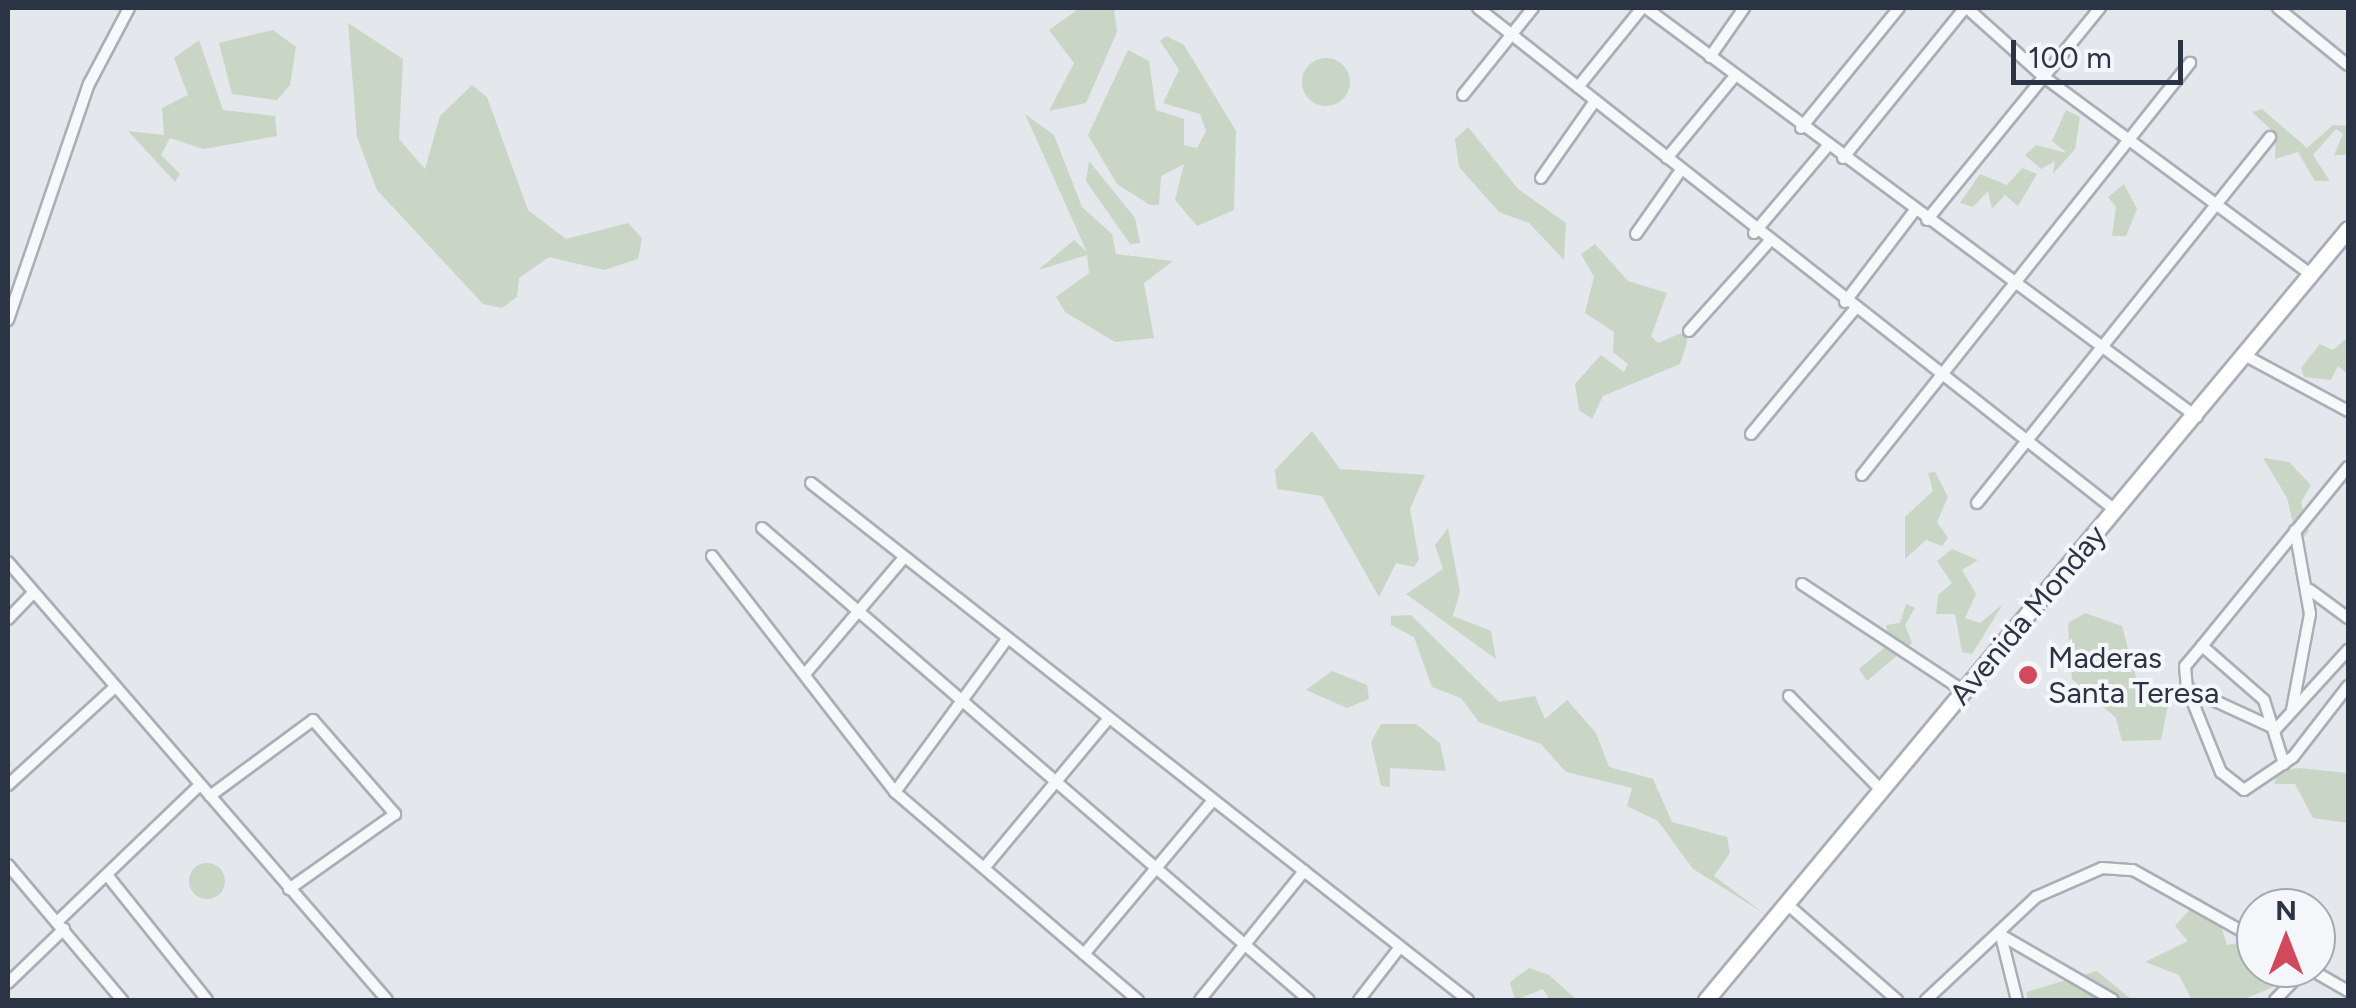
<!DOCTYPE html>
<html>
<head>
<meta charset="utf-8">
<style>
	body { margin:0 }
	#map { position:relative; width:2356px; height:1008px; overflow:hidden; background:#e4e7ec; font-family:Figtree,sans-serif }
	div>[style] { position:absolute }
	.green>* { inset:0; background:#c9d6c5 }
	.round { border-radius:50% }
	.roads { filter:drop-shadow(2px 0 #a9aeb7) drop-shadow(-2px 0 #a9aeb7) drop-shadow(0 2px #a9aeb7) drop-shadow(0 -2px #a9aeb7) }
	.street>* { height:10px; margin:-5px; padding:0 5px; transform-origin:5px; border-radius:5px; background:#f7f8fa }
	.secondary>* { height:15px; margin:-7.5px; padding:0 7.5px; transform-origin:7.5px; border-radius:7.5px; background:#fff }
	.dots>* { width:28px; height:28px; translate:-50% -50%; box-sizing:border-box; border:5px solid #f4f6f9; border-radius:50% }
	span { translate:-50% -50%; white-space:nowrap; text-align:center; line-height:1.15; -webkit-text-stroke:8px #f4f6f9; paint-order:stroke }
	.street-label { font-size:30px; color:#2b3445 }
	.poi-label { font-size:30px; color:#2b3445 }
	.left { translate:0 -50%; text-align:left }
	.frame { position:absolute; inset:0; border:10px solid #2b3445; pointer-events:none }
	.north { position:absolute; left:2236px; top:888px; width:100px; height:100px; box-sizing:border-box; background:#f4f6f9; border:2px solid #a4a8b1; border-radius:50%; rotate:0deg; font-size:28px; font-weight:700; line-height:40px; text-align:center; color:#2b3445 }
	.north::after { content:''; display:block; margin:auto; width:35px; height:45px; background:#d1495b; clip-path:polygon(50% 0,100% 100%,50% 72%,0 100%) }
	.scale { position:absolute; left:2011px; top:40px; width:172px; height:45px; box-sizing:border-box; border:5px solid #2b3445; border-top:0; padding-left:12px; font-size:30px; line-height:35px; white-space:nowrap; color:#2b3445; -webkit-text-stroke:8px #f4f6f9; paint-order:stroke }
</style>
</head>
<body>
<div id="map">
	<div class="green">
		<i style="clip-path:polygon(1080px 8px,1114px 8px,1117px 32px,1086px 103px,1049px 111px,1074px 63px,1049px 30px)"></i>
		<i style="clip-path:polygon(348px 23px,403px 59px,399px 139px,425px 169px,440px 116px,472px 85px,487px 97px,528px 210px,566px 239px,628px 223px,642px 238px,638px 259px,604px 270px,549px 257px,519px 278px,517px 297px,502px 308px,483px 304px,377px 190px,357px 137px)"></i>
		<i style="clip-path:polygon(273px 30px,296px 47px,290px 85px,277px 100px,232px 94px,219px 43px)"></i>
		<i style="clip-path:polygon(1166px 36px,1184px 45px,1236px 131px,1234px 210px,1197px 226px,1175px 200px,1184px 164px,1161px 176px,1159px 205px,1150px 205px,1117px 184px,1088px 135px,1128px 50px,1149px 61px,1156px 110px,1184px 119px,1184px 145px,1197px 148px,1206px 131px,1200px 114px,1163px 103px,1179px 70px,1160px 41px)"></i>
		<i style="clip-path:polygon(199px 40px,223px 110px,275px 116px,277px 136px,203px 149px,170px 138px,161px 155px,180px 174px,175px 182px,128px 131px,164px 135px,162px 108px,188px 95px,174px 58px)"></i>
		<i class="round" style="left:1302px;top:58px;width:48px;height:48px"></i>
		<i style="clip-path:polygon(2262px 109px,2307px 148px,2333px 125px,2346px 126px,2348px 155px,2334px 155px,2343px 134px,2336px 129px,2313px 155px,2330px 181px,2315px 181px,2298px 152px,2275px 159px,2276px 134px,2252px 112px)"></i>
		<i style="clip-path:polygon(2066px 110px,2080px 117px,2075px 149px,2053px 174px,2055px 161px,2041px 169px,2025px 155px,2036px 145px,2067px 153px,2052px 141px)"></i>
		<i style="clip-path:polygon(1025px 114px,1054px 135px,1082px 207px,1112px 234px,1116px 254px,1173px 261px,1144px 283px,1154px 338px,1115px 342px,1065px 312px,1056px 297px,1089px 273px,1087px 255px,1038px 270px,1074px 240px,1087px 252px)"></i>
		<i style="clip-path:polygon(1468px 127px,1518px 189px,1566px 223px,1564px 260px,1529px 223px,1499px 212px,1459px 167px,1455px 139px)"></i>
		<i style="clip-path:polygon(1089px 161px,1135px 218px,1140px 243px,1130px 244px,1086px 181px)"></i>
		<i style="clip-path:polygon(2022px 168px,2037px 174px,2018px 206px,2005px 195px,1992px 209px,1988px 191px,1973px 207px,1960px 203px,1980px 174px,2007px 185px)"></i>
		<i style="clip-path:polygon(2124px 184px,2137px 209px,2126px 236px,2112px 236px,2116px 207px,2108px 197px)"></i>
		<i style="clip-path:polygon(1595px 244px,1628px 281px,1667px 293px,1651px 336px,1658px 343px,1686px 331px,1687px 342px,1680px 364px,1603px 396px,1592px 419px,1579px 410px,1575px 384px,1601px 355px,1624px 372px,1628px 364px,1613px 352px,1614px 332px,1585px 313px,1594px 277px,1581px 254px)"></i>
		<i style="clip-path:polygon(2348px 337px,2348px 374px,2338px 366px,2331px 380px,2304px 377px,2301px 368px,2320px 344px,2333px 350px)"></i>
		<i style="clip-path:polygon(1312px 431px,1340px 469px,1425px 475px,1410px 509px,1419px 559px,1414px 567px,1396px 563px,1379px 597px,1322px 496px,1277px 489px,1275px 470px)"></i>
		<i style="clip-path:polygon(2263px 458px,2289px 462px,2311px 485px,2301px 502px,2309px 531px,2298px 544px,2287px 498px)"></i>
		<i style="clip-path:polygon(1935px 472px,1948px 497px,1937px 522px,1948px 538px,1942px 546px,1926px 540px,1905px 559px,1905px 517px,1933px 491px,1928px 473px)"></i>
		<i style="clip-path:polygon(1448px 528px,1460px 591px,1453px 616px,1491px 631px,1496px 659px,1406px 594px,1443px 569px,1435px 545px)"></i>
		<i style="clip-path:polygon(1952px 549px,1978px 560px,1962px 570px,1976px 594px,1965px 618px,1980px 623px,2003px 604px,1972px 654px,1962px 652px,1955px 614px,1936px 614px,1938px 595px,1952px 583px,1937px 561px)"></i>
		<i style="clip-path:polygon(1906px 604px,1915px 608px,1905px 625px,1912px 643px,1867px 681px,1859px 669px,1890px 643px,1886px 625px,1900px 623px)"></i>
		<i style="clip-path:polygon(2085px 613px,2122px 626px,2137px 681px,2168px 705px,2161px 740px,2122px 741px,2116px 718px,2072px 679px,2068px 623px)"></i>
		<i style="clip-path:polygon(1411px 615px,1499px 702px,1535px 696px,1545px 719px,1567px 700px,1596px 733px,1609px 767px,1653px 779px,1672px 822px,1727px 837px,1730px 853px,1714px 876px,1765px 914px,1693px 869px,1658px 821px,1627px 806px,1632px 788px,1566px 772px,1541px 744px,1479px 722px,1461px 698px,1432px 687px,1414px 637px,1391px 625px,1391px 616px)"></i>
		<i style="clip-path:polygon(1332px 671px,1367px 685px,1369px 699px,1347px 708px,1306px 690px)"></i>
		<i style="clip-path:polygon(1381px 724px,1416px 724px,1440px 743px,1446px 771px,1390px 768px,1390px 787px,1381px 786px,1371px 742px)"></i>
		<i style="clip-path:polygon(2298px 768px,2348px 773px,2348px 823px,2313px 818px,2295px 784px,2274px 784px,2279px 772px)"></i>
		<i class="round" style="left:189px;top:863px;width:36px;height:36px"></i>
		<i style="clip-path:polygon(2200px 898px,2216px 909px,2227px 945px,2256px 940px,2256px 968px,2296px 968px,2295px 978px,2242px 1000px,2192px 1000px,2179px 975px,2145px 962px,2188px 941px,2175px 926px)"></i>
		<i style="clip-path:polygon(1529px 968px,1549px 975px,1577px 1000px,1550px 1000px,1543px 989px,1515px 1000px,1510px 982px)"></i>
		<i style="clip-path:polygon(2097px 971px,2132px 1000px,2028px 1000px,2026px 992px)"></i>
	</div>
	<div class="roads">
		<div class="street">
			<i style="left:1478px;top:8px;width:811px;rotate:38.24deg"></i>
			<i style="left:1646px;top:8px;width:686px;rotate:36.59deg"></i>
			<i style="left:1967px;top:8px;width:103px;rotate:41.9deg"></i>
			<i style="left:2044px;top:77px;width:331px;rotate:36.5deg"></i>
			<i style="left:2278px;top:8px;width:90px;rotate:39.2deg"></i>
			<i style="left:1710px;top:57px;width:60px;rotate:-55.2deg"></i>
			<i style="left:1578px;top:87px;width:102px;rotate:-51deg"></i>
			<i style="left:1463px;top:95px;width:112px;rotate:-51.2deg"></i>
			<i style="left:1801px;top:128px;width:155px;rotate:-50.8deg"></i>
			<i style="left:1667px;top:158px;width:105px;rotate:-50.4deg"></i>
			<i style="left:1843px;top:158px;width:193px;rotate:-50.9deg"></i>
			<i style="left:1541px;top:178px;width:94px;rotate:-55deg"></i>
			<i style="left:1927px;top:220px;width:274px;rotate:-50.8deg"></i>
			<i style="left:1754px;top:233px;width:113px;rotate:-49.7deg"></i>
			<i style="left:1636px;top:234px;width:78px;rotate:-54.9deg"></i>
			<i style="left:1845px;top:302px;width:116px;rotate:-52.7deg"></i>
			<i style="left:8px;top:320px;width:250px;rotate:-71.1deg"></i>
			<i style="left:89px;top:84px;width:86px;rotate:-62.2deg"></i>
			<i style="left:1689px;top:331px;width:117px;rotate:-48.1deg"></i>
			<i style="left:2246px;top:356px;width:116px;rotate:28.3deg"></i>
			<i style="left:1751px;top:434px;width:161px;rotate:-50.3deg"></i>
			<i style="left:1862px;top:475px;width:527px;rotate:-51.48deg"></i>
			<i style="left:811px;top:483px;width:836px;rotate:38.2deg"></i>
			<i style="left:1977px;top:503px;width:469px;rotate:-51.3deg"></i>
			<i style="left:762px;top:528px;width:722px;rotate:40.79deg"></i>
			<i style="left:712px;top:556px;width:299px;rotate:52.2deg"></i>
			<i style="left:895px;top:792px;width:320px;rotate:40.6deg"></i>
			<i style="left:8px;top:562px;width:579px;rotate:49.13deg"></i>
			<i style="left:1802px;top:584px;width:196px;rotate:33.5deg"></i>
			<i style="left:2310px;top:590px;width:47px;rotate:36.4deg"></i>
			<i style="left:8px;top:619px;width:35px;rotate:-46deg"></i>
			<i style="left:2202px;top:646px;width:26px;rotate:130deg"></i>
			<i style="left:2185px;top:666px;width:22px;rotate:85deg"></i>
			<i style="left:2187px;top:688px;width:98px;rotate:24.7deg"></i>
			<i style="left:2276px;top:729px;width:107px;rotate:-47.7deg"></i>
			<i style="left:805px;top:674px;width:151px;rotate:-49.6deg"></i>
			<i style="left:2187px;top:688px;width:91px;rotate:68deg"></i>
			<i style="left:2221px;top:772px;width:29px;rotate:38deg"></i>
			<i style="left:2244px;top:790px;width:59px;rotate:-34deg"></i>
			<i style="left:2293px;top:757px;width:90px;rotate:-52.2deg"></i>
			<i style="left:1789px;top:696px;width:134px;rotate:45.6deg"></i>
			<i style="left:2292px;top:710px;width:98px;rotate:-79.4deg"></i>
			<i style="left:2310px;top:614px;width:85px;rotate:-100.1deg"></i>
			<i style="left:2284px;top:764px;width:67px;rotate:-107.4deg"></i>
			<i style="left:2264px;top:700px;width:82px;rotate:-138.9deg"></i>
			<i style="left:2202px;top:646px;width:231px;rotate:-50.8deg"></i>
			<i style="left:8px;top:785px;width:144px;rotate:-42.5deg"></i>
			<i style="left:895px;top:792px;width:190px;rotate:-53.8deg"></i>
			<i style="left:210px;top:796px;width:128px;rotate:-36.4deg"></i>
			<i style="left:313px;top:720px;width:125px;rotate:48.9deg"></i>
			<i style="left:395px;top:814px;width:130px;rotate:144.7deg"></i>
			<i style="left:8px;top:865px;width:177px;rotate:49.8deg"></i>
			<i style="left:984px;top:868px;width:195px;rotate:-50.2deg"></i>
			<i style="left:107px;top:875px;width:160px;rotate:51.3deg"></i>
			<i style="left:1787px;top:904px;width:146px;rotate:41.1deg"></i>
			<i style="left:58px;top:921px;width:197px;rotate:-43.8deg"></i>
			<i style="left:2001px;top:935px;width:129px;rotate:30.1deg"></i>
			<i style="left:2001px;top:936px;width:66px;rotate:76deg"></i>
			<i style="left:1084px;top:954px;width:201px;rotate:-50deg"></i>
			<i style="left:2308px;top:968px;width:46px;rotate:29.9deg"></i>
			<i style="left:8px;top:983px;width:78px;rotate:-44deg"></i>
			<i style="left:1200px;top:1000px;width:166px;rotate:-51.1deg"></i>
			<i style="left:1359px;top:1000px;width:67px;rotate:-52.3deg"></i>
			<i style="left:1926px;top:1000px;width:151px;rotate:-43.1deg"></i>
			<i style="left:2036px;top:897px;width:72px;rotate:-23.7deg"></i>
			<i style="left:2102px;top:868px;width:31px;rotate:4deg"></i>
			<i style="left:2133px;top:870px;width:141px;rotate:29.3deg"></i>
			<i style="left:2275px;top:1000px;width:45px;rotate:-45.9deg"></i>
		</div>
		<div class="secondary">
			<i style="left:1706px;top:1000px;width:1003px;rotate:-50.22deg"></i>
		</div>
	</div>
	<div class="dots">
		<i style="left:2028px;top:675px;background:#d1495b"></i>
	</div>
	<div class="street-label">
		<span style="left:2028px;top:615px;rotate:-50deg">Avenida Monday</span>
	</div>
	<div class="poi-label">
		<span class="left" style="left:2048px;top:675px">Maderas<br>Santa Teresa</span>
	</div>
	<div class="frame"></div>
	<div class="north">N</div>
	<div class="scale">100 m</div>
</div>
</body>
</html>
